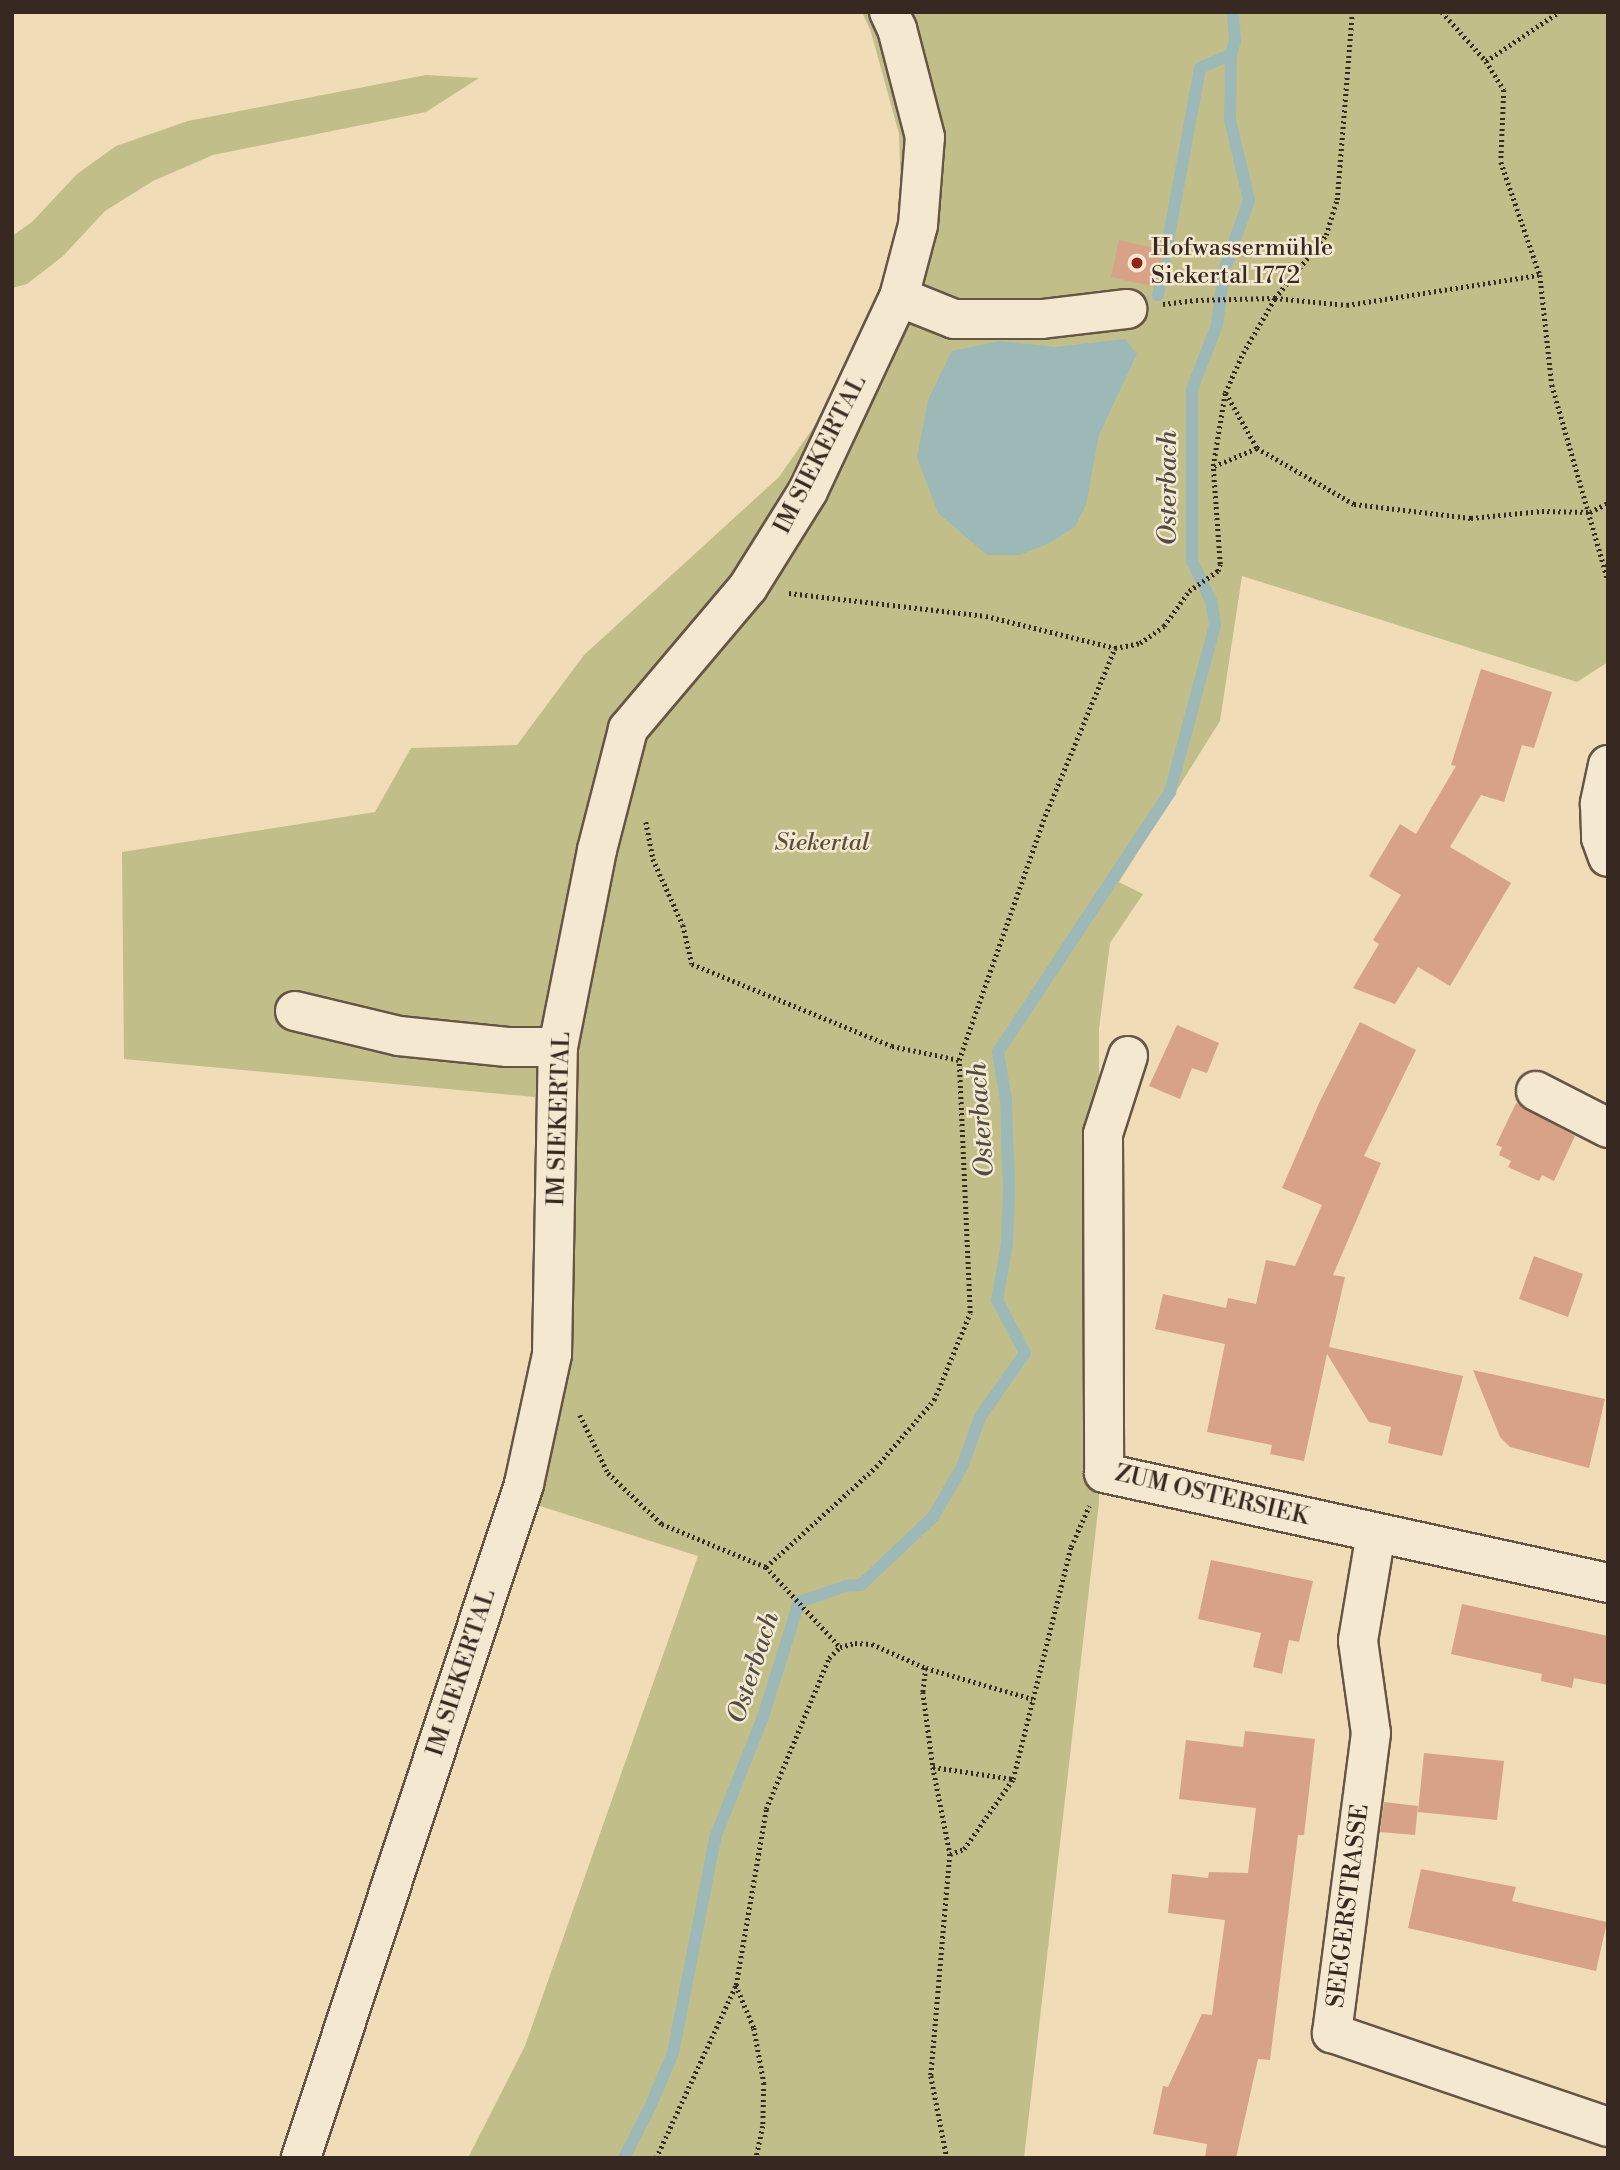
<!DOCTYPE html>
<html>
<head>
<meta charset="utf-8">
<style>
	body { margin:0 }
	#map { position:relative; width:1620px; height:2170px; overflow:hidden; background:#f0dcb6; font-family:"Libre Bodoni",serif }
	div>[style] { position:absolute }
	.green>* { inset:0; background:#c1be89 }
	.water>* { inset:0; background:#9db9b7 }
	.stream>* { height:12px; margin:-6px; padding:0 6px; transform-origin:6px; border-radius:6px; background:#9db9b7 }
	.building>* { inset:0; background:#d8a286 }
	.path>* { height:4.5px; margin-top:-2.25px; transform-origin:0; background:repeating-linear-gradient(90deg,#382822 0 2px,transparent 0 5.5px) }
	.roads { filter:drop-shadow(2px 0 #665547) drop-shadow(-2px 0 #665547) drop-shadow(0 2px #665547) drop-shadow(0 -2px #665547) }
	.minor>* { height:38px; margin:-19px; padding:0 19px; transform-origin:19px; border-radius:19px; background:#f5e8d0 }
	.dots>* { width:19px; height:19px; translate:-50% -50%; box-sizing:border-box; border:4px solid #f5e8d0; border-radius:50% }
	span { translate:-50% -50%; white-space:nowrap; text-align:center; line-height:1.15; -webkit-text-stroke:5px #f5e8d0; paint-order:stroke }
	.poi-label { font-size:24px; color:#382822 }
	.left { translate:0 -50%; text-align:left }
	.street-label { font-size:24px; color:#382822 }
	.park-label { font-size:24px; color:#5a4e3c; font-style:italic }
	.water-label { font-size:26px; color:#514c47; font-style:italic }
	.frame { position:absolute; inset:0; border:14px solid #382822; pointer-events:none }
</style>
</head>
<body>
<div id="map">
	<div class="green">
		<i style="clip-path:polygon(862px 12px,1608px 12px,1608px 662px,1577px 682px,1242px 576px,1220px 721px,1119px 882px,1143px 894px,1110px 943px,1099px 1029px,1099px 1502px,1024px 2158px,468px 2158px,525px 2046px,698px 1556px,527px 1502px,555px 1297px,535px 1097px,124px 1059px,122px 852px,375px 812px,411px 748px,517px 745px,584px 655px,779px 477px,836px 395px,876px 320px,902px 223px,899px 134px,871px 32px)"></i>
		<i style="clip-path:polygon(426px 75px,479px 78px,426px 112px,213px 155px,153px 181px,105px 211px,63px 256px,27px 284px,12px 288px,12px 236px,32px 222px,77px 174px,116px 146px,188px 121px)"></i>
	</div>
	<div class="water">
		<i style="clip-path:polygon(1125px 339px,1137px 354px,1099px 435px,1086px 505px,1075px 527px,1050px 543px,1019px 555px,987px 555px,938px 513px,917px 457px,928px 400px,952px 351px,1000px 341px,1055px 347px)"></i>
	</div>
	<div class="stream">
		<i style="left:1158px;top:295px;width:231px;rotate:-79.5deg"></i>
		<i style="left:1200px;top:68px;width:34px;rotate:-24deg"></i>
		<i style="left:624px;top:2158px;width:57px;rotate:-63deg"></i>
		<i style="left:650px;top:2107px;width:59px;rotate:-66.9deg"></i>
		<i style="left:673px;top:2053px;width:219px;rotate:-78.9deg"></i>
		<i style="left:715px;top:1838px;width:130px;rotate:-68.4deg"></i>
		<i style="left:763px;top:1717px;width:121px;rotate:-72.6deg"></i>
		<i style="left:799px;top:1602px;width:50px;rotate:-18.8deg"></i>
		<i style="left:846px;top:1586px;width:15px;rotate:-4deg"></i>
		<i style="left:861px;top:1585px;width:99px;rotate:-43.4deg"></i>
		<i style="left:933px;top:1517px;width:58px;rotate:-59.9deg"></i>
		<i style="left:962px;top:1467px;width:53px;rotate:-70.2deg"></i>
		<i style="left:980px;top:1417px;width:78px;rotate:-54.9deg"></i>
		<i style="left:1025px;top:1353px;width:60px;rotate:-117.8deg"></i>
		<i style="left:997px;top:1300px;width:57px;rotate:-79.9deg"></i>
		<i style="left:1007px;top:1244px;width:53px;rotate:-87.8deg"></i>
		<i style="left:1009px;top:1191px;width:91px;rotate:-91.9deg"></i>
		<i style="left:1006px;top:1100px;width:49px;rotate:-99.5deg"></i>
		<i style="left:998px;top:1052px;width:312px;rotate:-56.5deg"></i>
		<i style="left:1170px;top:792px;width:173px;rotate:-74.9deg"></i>
		<i style="left:1215px;top:625px;width:24px;rotate:-99deg"></i>
		<i style="left:1211px;top:601px;width:44px;rotate:-115.4deg"></i>
		<i style="left:1192px;top:561px;width:172px;rotate:-90deg"></i>
		<i style="left:1192px;top:389px;width:69px;rotate:-68.7deg"></i>
		<i style="left:1217px;top:325px;width:54px;rotate:-82.6deg"></i>
		<i style="left:1224px;top:271px;width:75px;rotate:-70.6deg"></i>
		<i style="left:1249px;top:200px;width:82px;rotate:-103.4deg"></i>
		<i style="left:1230px;top:120px;width:66px;rotate:-89.1deg"></i>
		<i style="left:1231px;top:54px;width:14px;rotate:-73deg"></i>
		<i style="left:1235px;top:41px;width:29px;rotate:-94deg"></i>
	</div>
	<div class="building">
		<i style="clip-path:polygon(1119px 240px,1164px 250px,1155px 287px,1111px 277px)"></i>
		<i style="clip-path:polygon(1481px 669px,1552px 692px,1534px 748px,1522px 745px,1504px 802px,1481px 795px,1450px 847px,1511px 883px,1450px 986px,1418px 967px,1395px 1004px,1353px 988px,1379px 944px,1373px 940px,1401px 895px,1369px 876px,1400px 824px,1416px 834px,1456px 766px,1451px 765px)"></i>
		<i style="clip-path:polygon(1360px 1022px,1416px 1050px,1364px 1156px,1381px 1163px,1333px 1275px,1345px 1277px,1329px 1347px,1463px 1376px,1442px 1456px,1388px 1443px,1391px 1427px,1369px 1422px,1327px 1354px,1304px 1461px,1270px 1454px,1272px 1445px,1207px 1432px,1225px 1344px,1155px 1329px,1163px 1294px,1226px 1308px,1228px 1298px,1256px 1304px,1266px 1260px,1295px 1266px,1322px 1205px,1282px 1188px,1320px 1101px)"></i>
		<i style="clip-path:polygon(1177px 1025px,1219px 1043px,1207px 1073px,1192px 1068px,1180px 1099px,1149px 1086px)"></i>
		<i style="clip-path:polygon(1516px 1103px,1575px 1136px,1554px 1181px,1542px 1175px,1539px 1181px,1508px 1167px,1511px 1161px,1499px 1155px,1502px 1147px,1496px 1145px)"></i>
		<i style="clip-path:polygon(1534px 1256px,1583px 1274px,1568px 1317px,1519px 1299px)"></i>
		<i style="clip-path:polygon(1473px 1370px,1605px 1399px,1589px 1468px,1510px 1447px,1500px 1437px)"></i>
		<i style="clip-path:polygon(1211px 1560px,1313px 1581px,1299px 1642px,1289px 1640px,1282px 1674px,1253px 1667px,1261px 1633px,1198px 1619px)"></i>
		<i style="clip-path:polygon(1462px 1604px,1608px 1636px,1608px 1685px,1574px 1678px,1572px 1688px,1541px 1681px,1542px 1674px,1451px 1654px)"></i>
		<i style="clip-path:polygon(1245px 1731px,1315px 1739px,1304px 1835px,1298px 1835px,1270px 2060px,1258px 2059px,1236px 2158px,1205px 2158px,1207px 2144px,1153px 2134px,1163px 2086px,1168px 2087px,1202px 2014px,1212px 2015px,1225px 1920px,1168px 1913px,1172px 1874px,1208px 1878px,1209px 1872px,1248px 1873px,1256px 1808px,1179px 1799px,1186px 1740px,1243px 1747px)"></i>
		<i style="clip-path:polygon(1424px 1753px,1504px 1761px,1497px 1820px,1418px 1812px)"></i>
		<i style="clip-path:polygon(1384px 1802px,1418px 1806px,1415px 1835px,1380px 1832px)"></i>
		<i style="clip-path:polygon(1421px 1869px,1516px 1887px,1512px 1901px,1607px 1922px,1596px 1971px,1408px 1928px)"></i>
	</div>
	<div class="path">
		<i style="left:1442px;top:12px;width:66px;rotate:48.1deg"></i>
		<i style="left:1486px;top:61px;width:34px;rotate:58deg"></i>
		<i style="left:1504px;top:90px;width:72px;rotate:92.4deg"></i>
		<i style="left:1501px;top:162px;width:120px;rotate:71deg"></i>
		<i style="left:1540px;top:275px;width:111px;rotate:83.8deg"></i>
		<i style="left:1552px;top:385px;width:203px;rotate:74deg"></i>
		<i style="left:1486px;top:61px;width:88px;rotate:-33.9deg"></i>
		<i style="left:1163px;top:304px;width:33px;rotate:-7deg"></i>
		<i style="left:1196px;top:300px;width:79px;rotate:-1.5deg"></i>
		<i style="left:1275px;top:298px;width:72px;rotate:5.6deg"></i>
		<i style="left:1347px;top:305px;width:194px;rotate:-8.9deg"></i>
		<i style="left:1226px;top:393px;width:63px;rotate:60.6deg"></i>
		<i style="left:1257px;top:448px;width:112px;rotate:30deg"></i>
		<i style="left:1354px;top:504px;width:118px;rotate:6.8deg"></i>
		<i style="left:1471px;top:518px;width:71px;rotate:-5.6deg"></i>
		<i style="left:1542px;top:511px;width:48px;rotate:1.2deg"></i>
		<i style="left:1590px;top:512px;width:20px;rotate:-27deg"></i>
		<i style="left:1214px;top:466px;width:47px;rotate:-22.7deg"></i>
		<i style="left:789px;top:593px;width:198px;rotate:6.7deg"></i>
		<i style="left:986px;top:616px;width:133px;rotate:13.9deg"></i>
		<i style="left:646px;top:822px;width:38px;rotate:79deg"></i>
		<i style="left:653px;top:859px;width:72px;rotate:65.6deg"></i>
		<i style="left:683px;top:925px;width:40px;rotate:77deg"></i>
		<i style="left:692px;top:964px;width:216px;rotate:22.3deg"></i>
		<i style="left:892px;top:1046px;width:68px;rotate:11.8deg"></i>
		<i style="left:580px;top:1415px;width:64px;rotate:64.2deg"></i>
		<i style="left:608px;top:1473px;width:74px;rotate:43.4deg"></i>
		<i style="left:662px;top:1524px;width:113px;rotate:22.5deg"></i>
		<i style="left:766px;top:1567px;width:109px;rotate:47.2deg"></i>
		<i style="left:766px;top:1567px;width:149px;rotate:-42.3deg"></i>
		<i style="left:876px;top:1467px;width:89px;rotate:-49.1deg"></i>
		<i style="left:934px;top:1400px;width:94px;rotate:-67.5deg"></i>
		<i style="left:970px;top:1313px;width:253px;rotate:-92.5deg"></i>
		<i style="left:959px;top:1060px;width:259px;rotate:-70.6deg"></i>
		<i style="left:1045px;top:816px;width:182px;rotate:-67.4deg"></i>
		<i style="left:1115px;top:648px;width:25px;rotate:-11deg"></i>
		<i style="left:1140px;top:643px;width:29px;rotate:-35deg"></i>
		<i style="left:1164px;top:626px;width:43px;rotate:-54.5deg"></i>
		<i style="left:1189px;top:591px;width:35px;rotate:-35deg"></i>
		<i style="left:1218px;top:571px;width:7px;rotate:-74deg"></i>
		<i style="left:1220px;top:564px;width:98px;rotate:-94.1deg"></i>
		<i style="left:1213px;top:466px;width:74px;rotate:-80.7deg"></i>
		<i style="left:1225px;top:393px;width:44px;rotate:-65.8deg"></i>
		<i style="left:1243px;top:353px;width:64px;rotate:-59.8deg"></i>
		<i style="left:1275px;top:298px;width:81px;rotate:-51deg"></i>
		<i style="left:1326px;top:235px;width:37px;rotate:-73deg"></i>
		<i style="left:1337px;top:200px;width:189px;rotate:-85.4deg"></i>
		<i style="left:926px;top:1668px;width:111px;rotate:16.2deg"></i>
		<i style="left:933px;top:1767px;width:81px;rotate:8.5deg"></i>
		<i style="left:950px;top:1854px;width:15px;rotate:-20deg"></i>
		<i style="left:964px;top:1849px;width:85px;rotate:-55deg"></i>
		<i style="left:1013px;top:1779px;width:239px;rotate:-76deg"></i>
		<i style="left:1071px;top:1547px;width:45px;rotate:-66.3deg"></i>
		<i style="left:736px;top:1985px;width:47px;rotate:67.3deg"></i>
		<i style="left:754px;top:2028px;width:56px;rotate:79.7deg"></i>
		<i style="left:764px;top:2083px;width:43px;rotate:91.3deg"></i>
		<i style="left:763px;top:2126px;width:33px;rotate:102deg"></i>
		<i style="left:656px;top:2158px;width:191px;rotate:-65.2deg"></i>
		<i style="left:736px;top:1985px;width:179px;rotate:-80.3deg"></i>
		<i style="left:766px;top:1809px;width:164px;rotate:-67.4deg"></i>
		<i style="left:829px;top:1658px;width:16px;rotate:-45deg"></i>
		<i style="left:840px;top:1647px;width:16px;rotate:-15deg"></i>
		<i style="left:855px;top:1643px;width:17px;rotate:3deg"></i>
		<i style="left:872px;top:1644px;width:59px;rotate:24deg"></i>
		<i style="left:926px;top:1668px;width:24px;rotate:97deg"></i>
		<i style="left:923px;top:1692px;width:76px;rotate:82.4deg"></i>
		<i style="left:933px;top:1767px;width:89px;rotate:78.9deg"></i>
		<i style="left:950px;top:1854px;width:223px;rotate:94.9deg"></i>
		<i style="left:931px;top:2076px;width:84px;rotate:79deg"></i>
	</div>
	<div class="roads">
		<div class="minor">
			<i style="left:899px;top:297px;width:59px;rotate:21.8deg"></i>
			<i style="left:954px;top:319px;width:88px"></i>
			<i style="left:1042px;top:319px;width:86px;rotate:-6.7deg"></i>
			<i style="left:1608px;top:765px;width:40px;rotate:102deg"></i>
			<i style="left:1600px;top:804px;width:34px;rotate:88deg"></i>
			<i style="left:1601px;top:838px;width:20px;rotate:70deg"></i>
			<i style="left:295px;top:1011px;width:107px;rotate:13.5deg"></i>
			<i style="left:399px;top:1036px;width:109px;rotate:5.8deg"></i>
			<i style="left:507px;top:1047px;width:51px"></i>
			<i style="left:1128px;top:1056px;width:82px;rotate:107.8deg"></i>
			<i style="left:1103px;top:1134px;width:339px;rotate:89.8deg"></i>
			<i style="left:1104px;top:1473px;width:516px;rotate:12.31deg"></i>
			<i style="left:1536px;top:1091px;width:81px;rotate:27.2deg"></i>
			<i style="left:1376px;top:1533px;width:109px;rotate:99.5deg"></i>
			<i style="left:1358px;top:1641px;width:93px;rotate:82deg"></i>
			<i style="left:1371px;top:1733px;width:303px;rotate:97.4deg"></i>
			<i style="left:1332px;top:2033px;width:292px;rotate:18.8deg"></i>
			<i style="left:301px;top:2158px;width:710px;rotate:-71.69deg"></i>
			<i style="left:524px;top:1484px;width:133px;rotate:-77.8deg"></i>
			<i style="left:552px;top:1354px;width:307px;rotate:-88.9deg"></i>
			<i style="left:558px;top:1047px;width:201px;rotate:-78.8deg"></i>
			<i style="left:597px;top:850px;width:125px;rotate:-75.6deg"></i>
			<i style="left:628px;top:729px;width:186px;rotate:-49.8deg"></i>
			<i style="left:748px;top:587px;width:113px;rotate:-58deg"></i>
			<i style="left:808px;top:491px;width:214px;rotate:-64.9deg"></i>
			<i style="left:899px;top:297px;width:74px;rotate:-75.2deg"></i>
			<i style="left:918px;top:225px;width:88px;rotate:-85.5deg"></i>
			<i style="left:925px;top:137px;width:112px;rotate:-104.5deg"></i>
			<i style="left:897px;top:29px;width:19px;rotate:-115deg"></i>
		</div>
	</div>
	<div class="dots">
		<i style="left:1137px;top:263px;background:#8f2418"></i>
	</div>
	<div class="poi-label">
		<span class="left" style="left:1151px;top:263px">Hofwassermühle<br>Siekertal 1772</span>
	</div>
	<div class="street-label">
		<span style="left:821px;top:455px;rotate:-63deg">IM SIEKERTAL</span>
		<span style="left:560px;top:1119px;rotate:-88deg">IM SIEKERTAL</span>
		<span style="left:1212px;top:1496px;rotate:13deg">ZUM OSTERSIEK</span>
		<span style="left:462px;top:1673px;rotate:-72deg">IM SIEKERTAL</span>
		<span style="left:1349px;top:1906px;rotate:-83deg">SEEGERSTRASSE</span>
	</div>
	<div class="park-label">
		<span style="left:822px;top:844px">Siekertal</span>
	</div>
	<div class="water-label">
		<span style="left:1169px;top:488px;rotate:-90deg">Osterbach</span>
		<span style="left:982px;top:1120px;rotate:-94deg">Osterbach</span>
		<span style="left:754px;top:1668px;rotate:-72deg">Osterbach</span>
	</div>
	<div class="frame"></div>
</div>
</body>
</html>
